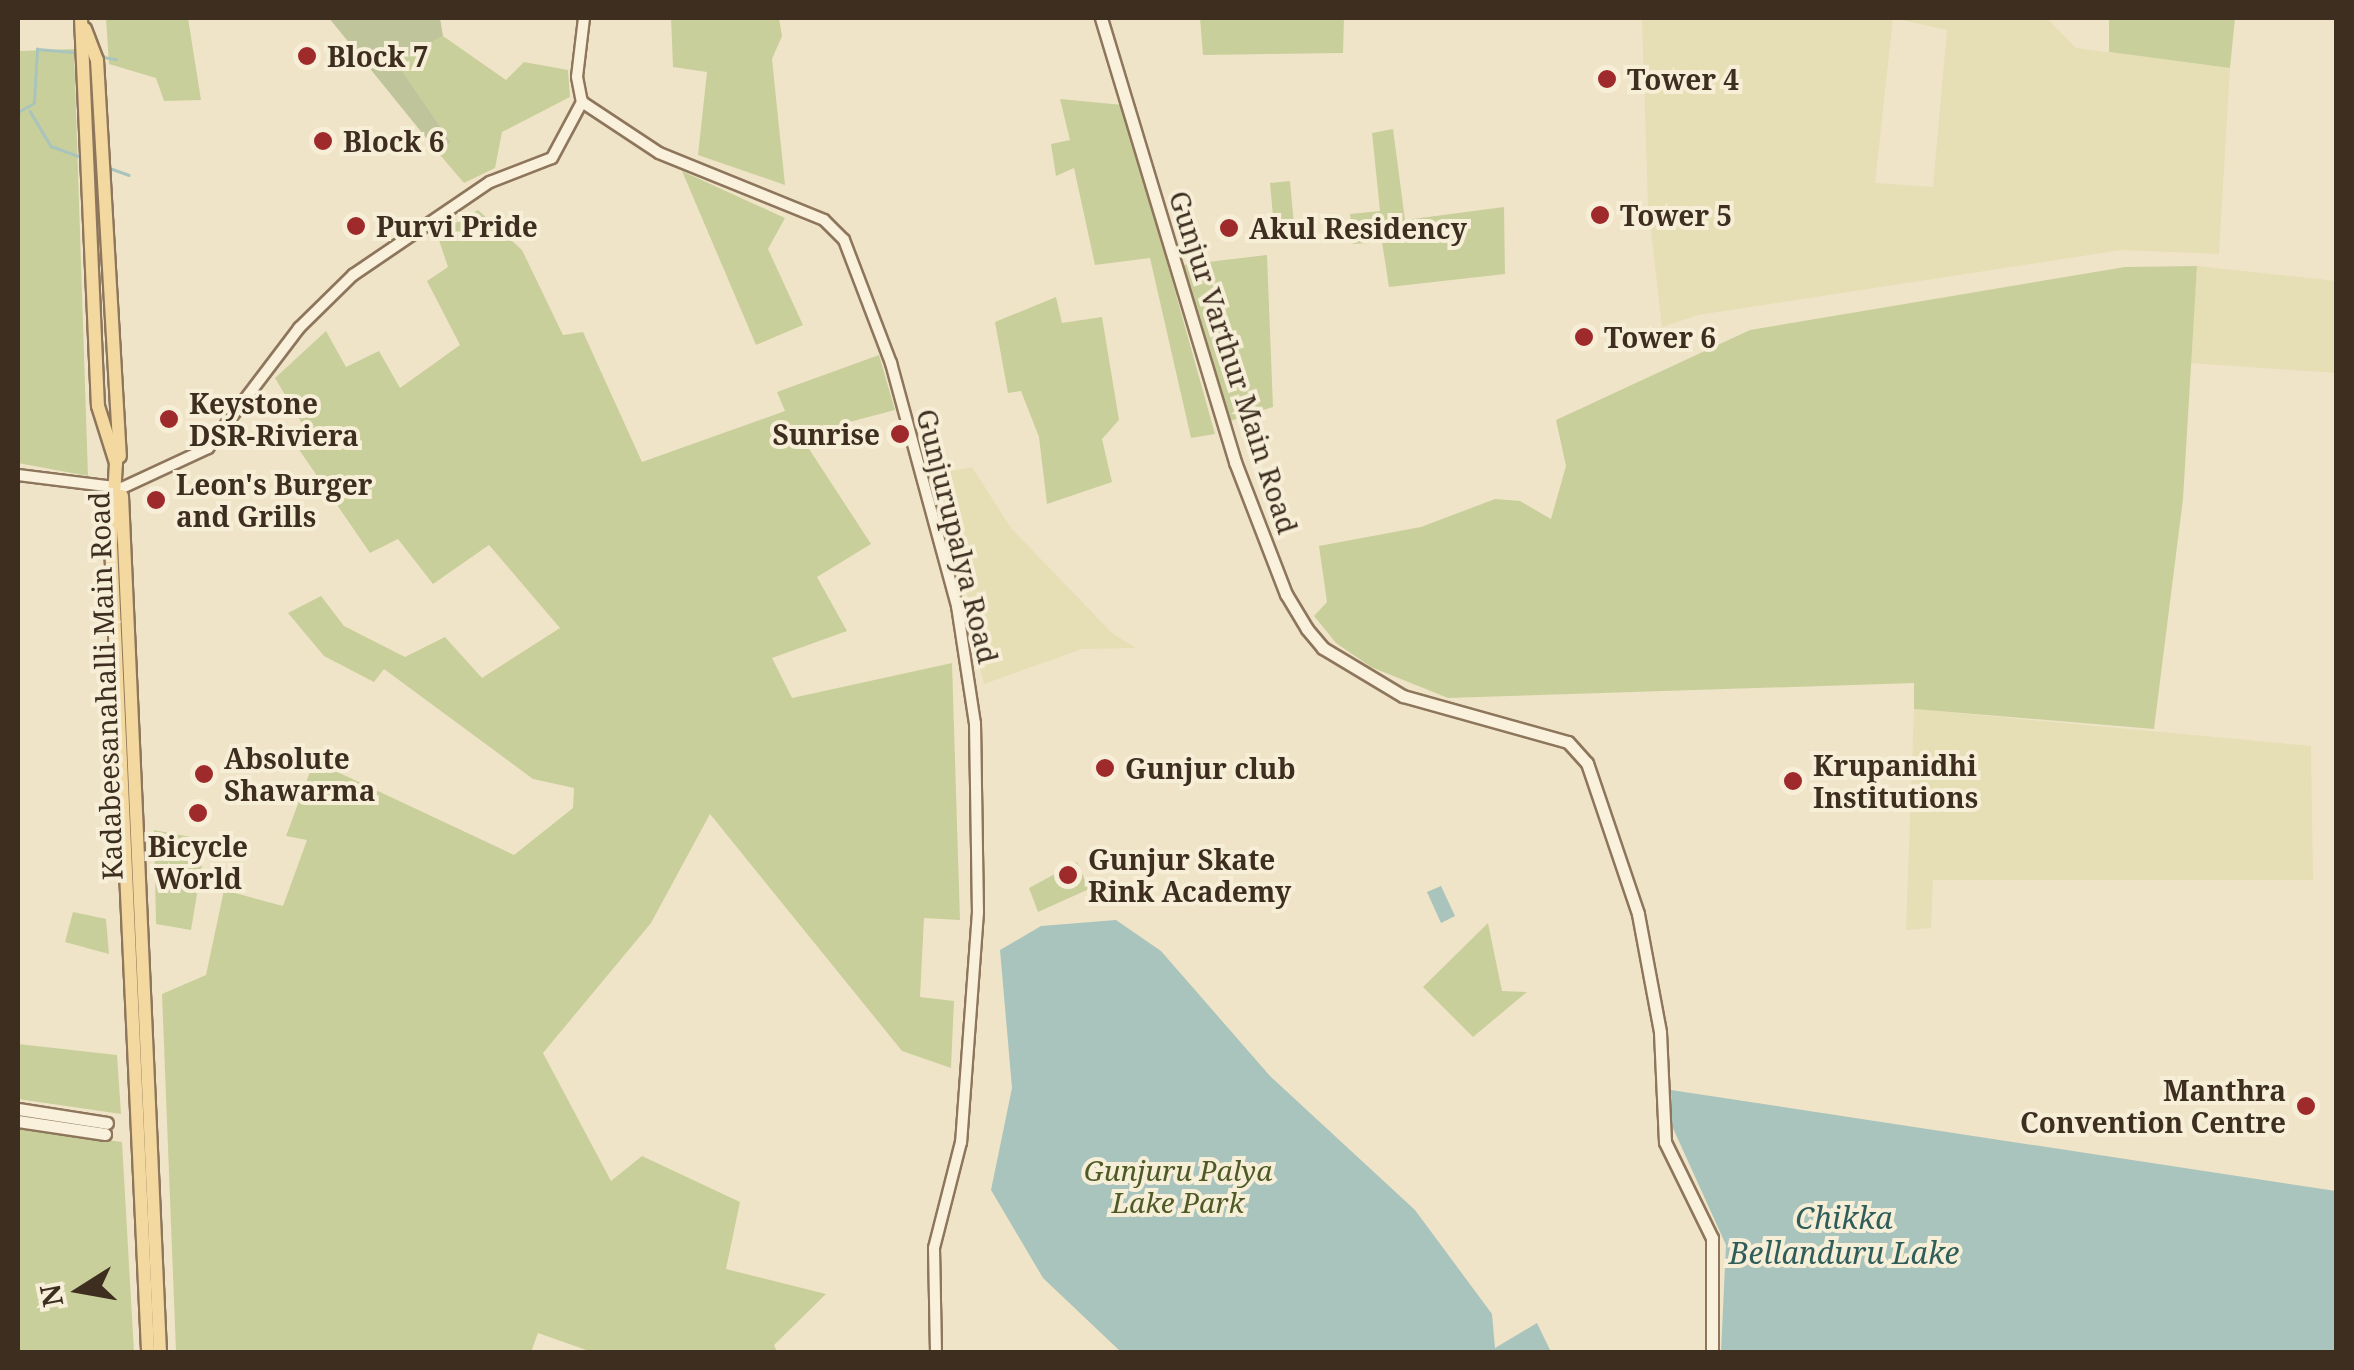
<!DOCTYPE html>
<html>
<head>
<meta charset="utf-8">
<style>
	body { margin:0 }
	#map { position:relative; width:2354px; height:1370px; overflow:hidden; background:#f0e4c8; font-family:"Noto Serif",serif }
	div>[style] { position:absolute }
	.farmland>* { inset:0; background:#e6deb5 }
	.green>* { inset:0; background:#c9cf9b }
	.cemetery>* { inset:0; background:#bfc49a }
	.water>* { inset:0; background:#a9c4bc }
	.stream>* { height:2.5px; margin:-1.25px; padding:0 1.25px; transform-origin:1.25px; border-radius:1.25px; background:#a9c4bc }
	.roads { filter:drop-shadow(2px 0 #8d765c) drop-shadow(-2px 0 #8d765c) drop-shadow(0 2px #8d765c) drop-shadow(0 -2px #8d765c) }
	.tertiary>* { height:10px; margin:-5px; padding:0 5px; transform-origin:5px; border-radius:5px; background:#faf1dc }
	.secondary>* { height:11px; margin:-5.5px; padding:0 5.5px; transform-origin:5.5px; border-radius:5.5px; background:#faf1dc }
	.primary>* { height:12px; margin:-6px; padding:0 6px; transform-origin:6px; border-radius:6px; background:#f3d9a0 }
	.dots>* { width:28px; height:28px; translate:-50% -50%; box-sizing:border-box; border:5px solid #f7eed8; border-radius:50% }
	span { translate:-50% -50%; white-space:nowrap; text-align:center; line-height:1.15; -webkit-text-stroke:8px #f7eed8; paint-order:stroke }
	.poi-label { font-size:28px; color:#3d2e20; font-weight:700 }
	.left { translate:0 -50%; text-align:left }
	.right { translate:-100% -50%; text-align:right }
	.street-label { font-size:28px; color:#3d2e20 }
	.park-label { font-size:28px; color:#4d5a26; font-style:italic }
	.water-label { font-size:30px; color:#2f5d5a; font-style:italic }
	.frame { position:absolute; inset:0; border:20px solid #3d2e20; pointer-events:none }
	.north { position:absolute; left:30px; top:1240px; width:100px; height:100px; -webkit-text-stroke:8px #f7eed8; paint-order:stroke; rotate:259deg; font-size:28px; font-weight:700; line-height:40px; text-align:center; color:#3d2e20 }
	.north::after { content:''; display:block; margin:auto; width:35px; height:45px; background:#3d2e20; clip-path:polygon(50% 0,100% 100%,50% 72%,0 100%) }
</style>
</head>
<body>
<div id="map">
	<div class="farmland">
		<i style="clip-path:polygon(evenodd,1642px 18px,2047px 18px,2076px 48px,2230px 68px,2219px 254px,2122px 250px,1698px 315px,1662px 327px,1648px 205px,1642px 18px,1893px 18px,1947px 30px,1933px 187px,1875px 183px,1893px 18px)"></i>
		<i style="clip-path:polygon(2197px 266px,2336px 281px,2336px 373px,2190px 363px)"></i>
		<i style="clip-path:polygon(972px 467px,1011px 528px,1112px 633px,1136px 648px,1082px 649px,984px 684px,930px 475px)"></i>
		<i style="clip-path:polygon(1914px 709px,2311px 746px,2313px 880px,1933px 880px,1931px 928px,1906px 930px)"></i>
	</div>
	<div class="green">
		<i style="clip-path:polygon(106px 18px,188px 18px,201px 100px,164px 101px,156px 78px,109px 64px)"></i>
		<i style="clip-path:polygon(671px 18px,779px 18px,782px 36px,772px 59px,785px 185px,698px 155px,707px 72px,673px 67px)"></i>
		<i style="clip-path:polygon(1200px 18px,1344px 18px,1343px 53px,1203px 55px)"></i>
		<i style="clip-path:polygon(2109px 18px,2235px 18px,2230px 68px,2109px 52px)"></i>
		<i style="clip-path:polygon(443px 36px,506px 80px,524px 62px,568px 70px,570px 97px,502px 132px,495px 168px,464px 183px,440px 155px,451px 142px,396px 62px)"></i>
		<i style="clip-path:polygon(74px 49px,88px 476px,18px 463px,18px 51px)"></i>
		<i style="clip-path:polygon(1060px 99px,1123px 105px,1215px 434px,1191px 438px,1150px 258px,1095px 265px,1074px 168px,1056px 176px,1051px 144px,1070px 140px)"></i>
		<i style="clip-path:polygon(1393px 129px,1405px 220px,1504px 207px,1505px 274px,1389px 287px,1382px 242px,1353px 244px,1350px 214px,1380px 211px,1372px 133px)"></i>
		<i style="clip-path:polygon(682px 171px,785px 218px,768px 249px,803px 325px,756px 345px)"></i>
		<i style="clip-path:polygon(1290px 181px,1294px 225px,1274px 227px,1270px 183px)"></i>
		<i style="clip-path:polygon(478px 210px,522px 250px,563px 335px,583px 332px,642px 462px,785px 411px,777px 392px,879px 355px,895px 410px,800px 435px,871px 544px,817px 577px,847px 631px,772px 658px,792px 698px,952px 663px,960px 920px,924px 918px,920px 997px,954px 1001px,951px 1068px,902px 1051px,710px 814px,651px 923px,543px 1053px,611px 1181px,642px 1156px,740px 1202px,726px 1269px,826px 1294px,774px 1345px,777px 1352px,592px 1352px,538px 1333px,531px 1352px,176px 1352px,162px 994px,206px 975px,224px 890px,283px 906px,307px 840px,286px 836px,314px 761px,514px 855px,573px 808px,574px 788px,533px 779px,384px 669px,374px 682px,324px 656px,288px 613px,321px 596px,344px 626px,405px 657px,445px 637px,482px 678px,560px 628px,489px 545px,433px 584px,398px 539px,370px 553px,289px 435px,303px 425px,275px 378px,326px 331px,346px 367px,379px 351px,400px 388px,460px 345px,427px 281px,448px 267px,437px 234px)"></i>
		<i style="clip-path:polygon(1267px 255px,1273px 407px,1230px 421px,1182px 265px)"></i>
		<i style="clip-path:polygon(2197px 266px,2183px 499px,2154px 729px,1914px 709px,1914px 683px,1448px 698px,1371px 667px,1336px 643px,1314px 616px,1327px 602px,1319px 546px,1421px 527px,1495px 499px,1520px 501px,1551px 519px,1566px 466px,1556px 420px,1750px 330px,2125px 267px)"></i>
		<i style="clip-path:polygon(1056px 297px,1062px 323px,1102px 317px,1119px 420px,1102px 439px,1112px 482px,1047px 504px,1039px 437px,1021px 391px,1008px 393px,995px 322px)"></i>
		<i style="clip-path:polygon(154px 830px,206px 840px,191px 930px,156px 924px)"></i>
		<i style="clip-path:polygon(1077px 862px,1089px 889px,1038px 912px,1029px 888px)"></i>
		<i style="clip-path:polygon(73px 912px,106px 919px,109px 954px,65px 942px)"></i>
		<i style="clip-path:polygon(1488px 923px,1502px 991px,1527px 992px,1473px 1037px,1423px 987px)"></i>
		<i style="clip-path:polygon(18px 1044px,117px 1055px,121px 1114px,18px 1099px)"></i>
		<i style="clip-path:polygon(18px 1127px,122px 1142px,134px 1352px,18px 1352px)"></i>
	</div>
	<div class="cemetery">
		<i style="clip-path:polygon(329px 18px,440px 18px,443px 36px,396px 62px,451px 142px,440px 155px)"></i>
	</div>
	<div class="water">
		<i style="clip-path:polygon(1441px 886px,1455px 916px,1441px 923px,1427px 892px)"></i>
		<i style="clip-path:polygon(1116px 920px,1161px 951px,1270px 1076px,1415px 1210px,1492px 1314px,1495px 1348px,1537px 1323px,1551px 1352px,1121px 1352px,1043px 1278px,991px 1190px,1012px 1088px,1000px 950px,1041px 926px)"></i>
		<i style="clip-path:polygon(1671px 1090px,2336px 1191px,2336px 1352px,1721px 1352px,1726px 1245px,1672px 1126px)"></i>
	</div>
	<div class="stream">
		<i style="left:103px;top:57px;width:13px;rotate:9deg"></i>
		<i style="left:30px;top:111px;width:41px;rotate:59deg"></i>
		<i style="left:51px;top:146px;width:32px;rotate:20deg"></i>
		<i style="left:18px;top:112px;width:18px;rotate:-29deg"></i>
		<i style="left:34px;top:103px;width:54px;rotate:-86.8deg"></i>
		<i style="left:37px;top:49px;width:38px;rotate:5deg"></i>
		<i style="left:107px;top:167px;width:23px;rotate:20deg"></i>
	</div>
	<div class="roads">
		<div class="tertiary">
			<i style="left:584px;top:18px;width:59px;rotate:96.8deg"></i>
			<i style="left:577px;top:77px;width:25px;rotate:79deg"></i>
			<i style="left:582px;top:102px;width:92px;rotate:33.5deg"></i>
			<i style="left:659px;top:153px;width:178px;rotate:22.1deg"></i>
			<i style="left:824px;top:220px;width:28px;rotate:45deg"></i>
			<i style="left:844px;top:240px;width:132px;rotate:69.1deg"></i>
			<i style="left:891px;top:363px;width:252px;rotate:74.8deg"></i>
			<i style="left:957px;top:606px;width:118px;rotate:81.3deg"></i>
			<i style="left:975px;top:723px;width:189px;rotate:89.1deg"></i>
			<i style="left:978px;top:912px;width:231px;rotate:94.2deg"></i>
			<i style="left:961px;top:1142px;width:109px;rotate:104.3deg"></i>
			<i style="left:934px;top:1248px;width:104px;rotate:88.9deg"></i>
			<i style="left:18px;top:475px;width:105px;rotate:7.1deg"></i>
			<i style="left:122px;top:488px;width:95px;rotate:-24.9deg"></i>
			<i style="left:208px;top:448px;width:151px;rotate:-52.8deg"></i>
			<i style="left:299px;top:328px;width:76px;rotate:-44.5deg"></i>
			<i style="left:353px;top:275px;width:166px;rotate:-34.2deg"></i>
			<i style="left:490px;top:182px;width:66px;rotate:-21.2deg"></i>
			<i style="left:552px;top:158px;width:64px;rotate:-61.8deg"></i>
		</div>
		<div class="secondary">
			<i style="left:1101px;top:18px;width:464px;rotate:73.2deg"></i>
			<i style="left:1235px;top:462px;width:142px;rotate:68.9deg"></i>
			<i style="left:1286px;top:594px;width:41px;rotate:59deg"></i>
			<i style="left:1307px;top:629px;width:25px;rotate:50deg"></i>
			<i style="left:1323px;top:648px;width:93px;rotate:31deg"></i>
			<i style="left:1403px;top:696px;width:171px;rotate:15.6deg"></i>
			<i style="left:1568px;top:742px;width:28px;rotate:48deg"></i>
			<i style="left:1587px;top:763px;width:159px;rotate:71.3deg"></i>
			<i style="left:1638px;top:914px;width:120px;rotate:79.4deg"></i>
			<i style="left:1660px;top:1032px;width:110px;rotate:87.4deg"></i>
			<i style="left:1665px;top:1142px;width:107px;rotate:63.9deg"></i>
			<i style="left:1712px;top:1238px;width:114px;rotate:90deg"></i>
			<i style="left:18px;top:1109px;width:90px;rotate:8.9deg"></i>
			<i style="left:18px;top:1121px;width:88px;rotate:8.5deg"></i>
		</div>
		<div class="primary">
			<i style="left:81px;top:18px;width:388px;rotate:87.5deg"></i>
			<i style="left:98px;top:406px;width:60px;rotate:72.5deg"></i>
			<i style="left:116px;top:463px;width:82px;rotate:93.5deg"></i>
			<i style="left:111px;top:545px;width:808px;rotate:87.37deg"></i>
			<i style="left:85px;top:29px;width:33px;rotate:69deg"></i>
			<i style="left:97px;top:60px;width:397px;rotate:86.7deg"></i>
			<i style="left:122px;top:496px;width:857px;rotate:87.46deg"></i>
		</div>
	</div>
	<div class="dots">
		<i style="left:307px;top:56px;background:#9e2a2b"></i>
		<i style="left:1607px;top:79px;background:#9e2a2b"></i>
		<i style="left:323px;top:141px;background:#9e2a2b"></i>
		<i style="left:1600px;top:215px;background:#9e2a2b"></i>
		<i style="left:356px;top:226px;background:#9e2a2b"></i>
		<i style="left:1229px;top:228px;background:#9e2a2b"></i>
		<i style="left:1584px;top:337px;background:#9e2a2b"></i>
		<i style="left:169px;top:419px;background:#9e2a2b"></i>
		<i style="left:900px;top:434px;background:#9e2a2b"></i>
		<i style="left:156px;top:500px;background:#9e2a2b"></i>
		<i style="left:1105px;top:768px;background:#9e2a2b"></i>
		<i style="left:204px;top:774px;background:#9e2a2b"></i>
		<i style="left:1793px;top:781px;background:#9e2a2b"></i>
		<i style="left:198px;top:813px;background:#9e2a2b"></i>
		<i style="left:1068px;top:875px;background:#9e2a2b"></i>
		<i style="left:2306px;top:1106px;background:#9e2a2b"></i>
	</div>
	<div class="poi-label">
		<span class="left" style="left:327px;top:56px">Block 7</span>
		<span class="left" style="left:1627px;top:79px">Tower 4</span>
		<span class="left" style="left:343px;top:141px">Block 6</span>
		<span class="left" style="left:1620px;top:215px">Tower 5</span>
		<span class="left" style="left:376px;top:226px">Purvi Pride</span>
		<span class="left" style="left:1249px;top:228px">Akul Residency</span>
		<span class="left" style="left:1604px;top:337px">Tower 6</span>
		<span class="left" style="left:189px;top:419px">Keystone<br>DSR-Riviera</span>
		<span class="right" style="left:880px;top:434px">Sunrise</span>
		<span class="left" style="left:176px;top:500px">Leon's Burger<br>and Grills</span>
		<span class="left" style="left:224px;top:774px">Absolute<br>Shawarma</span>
		<span class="left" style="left:1813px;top:781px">Krupanidhi<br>Institutions</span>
		<span class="left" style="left:1125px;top:768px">Gunjur club</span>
		<span style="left:198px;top:862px">Bicycle<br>World</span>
		<span class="left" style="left:1088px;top:875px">Gunjur Skate<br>Rink Academy</span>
		<span class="right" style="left:2286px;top:1106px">Manthra<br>Convention Centre</span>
	</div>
	<div class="street-label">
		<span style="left:1234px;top:362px;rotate:72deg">Gunjur Varthur Main Road</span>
		<span style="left:958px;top:536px;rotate:76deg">Gunjurupalya Road</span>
		<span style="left:105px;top:686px;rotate:-92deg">Kadabeesanahalli Main Road</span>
	</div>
	<div class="park-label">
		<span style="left:1178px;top:1186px">Gunjuru Palya<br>Lake Park</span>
	</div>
	<div class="water-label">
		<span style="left:1844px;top:1235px">Chikka<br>Bellanduru Lake</span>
	</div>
	<div class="frame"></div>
	<div class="north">N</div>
</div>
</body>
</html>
